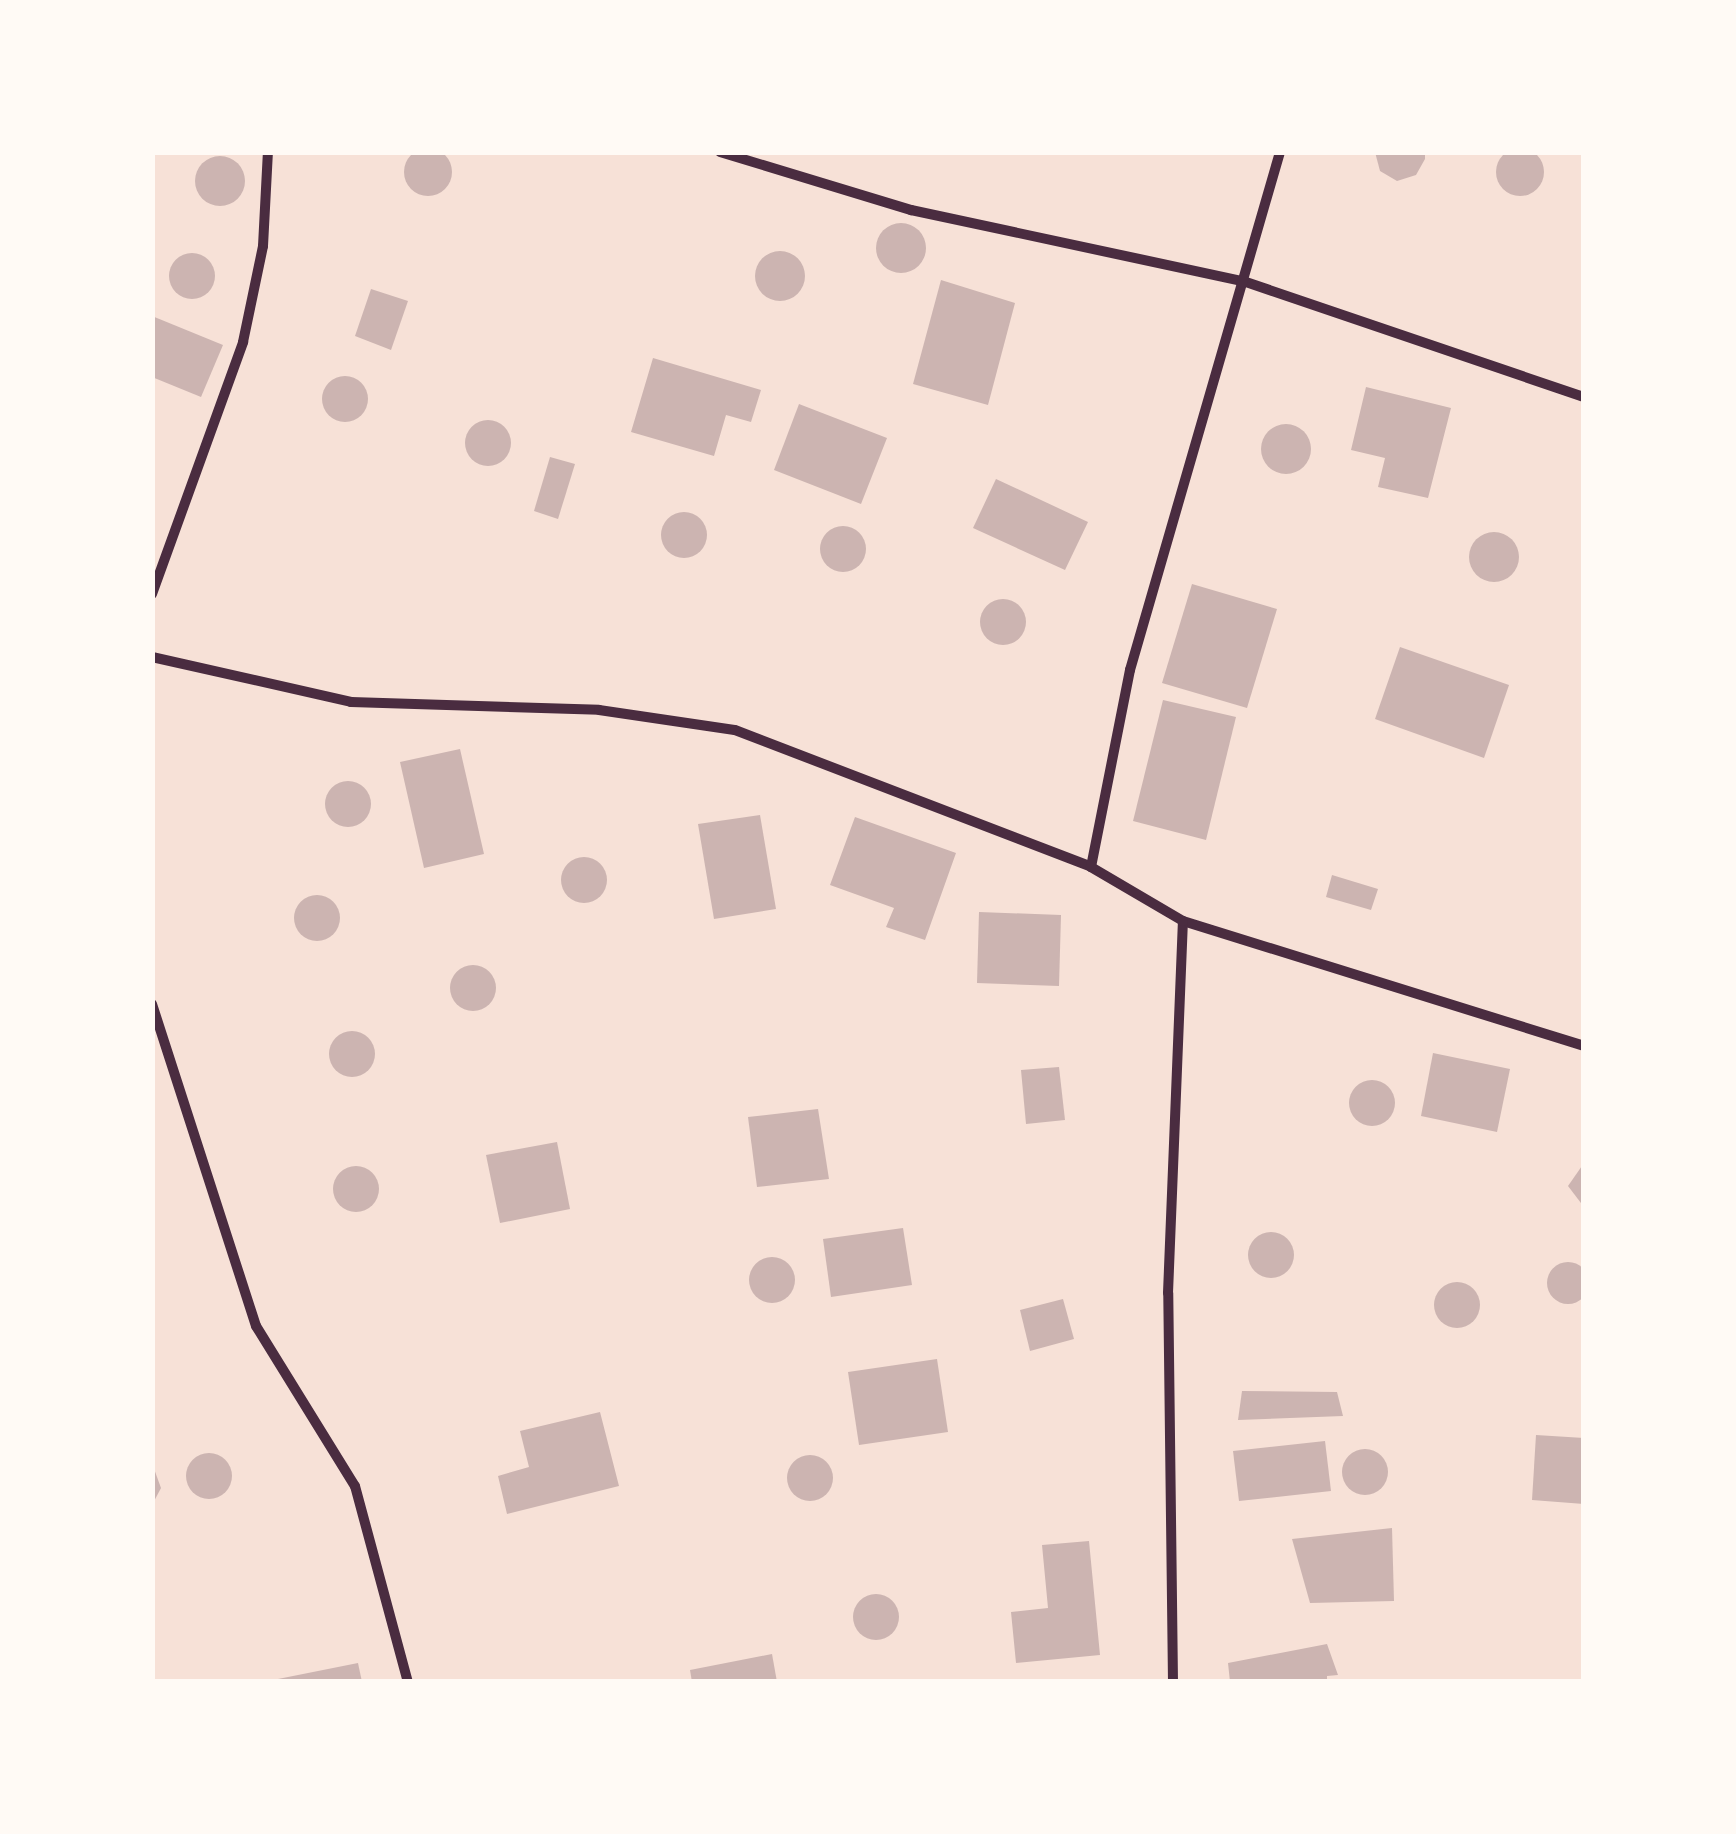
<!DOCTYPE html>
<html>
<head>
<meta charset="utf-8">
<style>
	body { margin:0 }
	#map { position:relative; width:1736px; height:1834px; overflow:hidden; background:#f7e1d7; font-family:"Open Sans",sans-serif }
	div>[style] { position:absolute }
	.building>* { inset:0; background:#ccb4b1 }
	.round { border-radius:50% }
	.minor>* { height:10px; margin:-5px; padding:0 5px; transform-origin:5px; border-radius:5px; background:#4a2c40 }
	span { translate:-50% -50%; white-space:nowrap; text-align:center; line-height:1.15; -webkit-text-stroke:8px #fffaf5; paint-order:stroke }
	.frame { position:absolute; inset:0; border:155px solid #fffaf5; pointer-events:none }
</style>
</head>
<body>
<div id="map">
	<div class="building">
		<i class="round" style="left:404px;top:148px;width:48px;height:48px"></i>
		<i class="round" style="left:1496px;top:148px;width:48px;height:48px"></i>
		<i style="clip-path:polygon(1375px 152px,1425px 152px,1425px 159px,1416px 175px,1397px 181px,1380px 171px)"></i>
		<i class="round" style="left:195px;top:156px;width:50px;height:50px"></i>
		<i class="round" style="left:876px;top:223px;width:50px;height:50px"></i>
		<i class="round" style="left:755px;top:251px;width:50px;height:50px"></i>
		<i class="round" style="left:169px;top:253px;width:46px;height:46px"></i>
		<i style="clip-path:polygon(941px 280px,1015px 303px,988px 405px,913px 384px)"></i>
		<i style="clip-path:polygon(371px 289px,408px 301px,391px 350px,355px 336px)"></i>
		<i style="clip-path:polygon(152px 316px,223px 345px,201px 397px,152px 377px)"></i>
		<i style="clip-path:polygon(653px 358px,761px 390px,751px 422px,726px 415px,714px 456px,631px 432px)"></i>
		<i class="round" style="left:322px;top:376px;width:46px;height:46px"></i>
		<i style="clip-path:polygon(1366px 387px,1451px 408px,1428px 498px,1378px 487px,1385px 458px,1351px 450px)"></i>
		<i style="clip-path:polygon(799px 404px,887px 438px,861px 504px,774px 470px)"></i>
		<i class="round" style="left:465px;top:420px;width:46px;height:46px"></i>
		<i class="round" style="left:1261px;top:424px;width:50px;height:50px"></i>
		<i style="clip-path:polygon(550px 457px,575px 464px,558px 519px,534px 511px)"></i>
		<i style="clip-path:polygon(996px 479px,1088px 522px,1065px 570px,973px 528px)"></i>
		<i class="round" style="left:661px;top:512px;width:46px;height:46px"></i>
		<i class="round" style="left:820px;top:526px;width:46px;height:46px"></i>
		<i class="round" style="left:1469px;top:532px;width:50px;height:50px"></i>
		<i style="clip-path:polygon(1192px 584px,1277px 609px,1247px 708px,1162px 683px)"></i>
		<i class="round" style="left:980px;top:599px;width:46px;height:46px"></i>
		<i style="clip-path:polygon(1400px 647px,1509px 685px,1484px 758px,1375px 719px)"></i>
		<i style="clip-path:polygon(1163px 700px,1236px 717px,1206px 840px,1133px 821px)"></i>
		<i style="clip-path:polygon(460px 749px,484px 854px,424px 868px,400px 762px)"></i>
		<i class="round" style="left:325px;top:781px;width:46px;height:46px"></i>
		<i style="clip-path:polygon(760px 815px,776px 909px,714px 919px,698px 824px)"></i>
		<i style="clip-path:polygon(855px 817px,956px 853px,925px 940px,886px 927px,894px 908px,830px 885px)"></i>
		<i class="round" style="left:561px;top:857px;width:46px;height:46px"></i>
		<i style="clip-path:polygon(1332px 875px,1378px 889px,1371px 910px,1326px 897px)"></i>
		<i class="round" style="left:294px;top:895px;width:46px;height:46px"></i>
		<i style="clip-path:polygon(979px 912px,1061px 915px,1059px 986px,977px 983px)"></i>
		<i class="round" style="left:450px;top:965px;width:46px;height:46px"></i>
		<i class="round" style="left:329px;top:1031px;width:46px;height:46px"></i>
		<i style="clip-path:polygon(1433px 1053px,1510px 1069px,1497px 1132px,1421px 1116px)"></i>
		<i style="clip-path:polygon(1059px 1067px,1065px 1120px,1026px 1124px,1021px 1070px)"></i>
		<i class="round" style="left:1349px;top:1080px;width:46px;height:46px"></i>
		<i style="clip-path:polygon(818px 1109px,829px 1179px,757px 1187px,748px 1117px)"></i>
		<i style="clip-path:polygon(557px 1142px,570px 1209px,500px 1223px,486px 1155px)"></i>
		<i style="clip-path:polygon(1584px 1163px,1584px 1207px,1568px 1186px)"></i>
		<i class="round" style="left:333px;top:1166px;width:46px;height:46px"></i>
		<i style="clip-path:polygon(903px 1228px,912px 1285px,831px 1297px,823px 1239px)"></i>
		<i class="round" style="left:1248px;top:1232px;width:46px;height:46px"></i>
		<i class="round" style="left:749px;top:1257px;width:46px;height:46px"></i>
		<i class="round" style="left:1547px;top:1262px;width:42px;height:42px"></i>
		<i class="round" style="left:1434px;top:1282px;width:46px;height:46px"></i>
		<i style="clip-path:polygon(1063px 1299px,1074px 1339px,1030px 1351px,1020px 1310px)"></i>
		<i style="clip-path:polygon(937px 1359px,948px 1432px,859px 1445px,848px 1372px)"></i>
		<i style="clip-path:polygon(1242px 1391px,1337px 1392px,1343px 1416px,1238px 1420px)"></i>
		<i style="clip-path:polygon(600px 1412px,619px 1486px,507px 1514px,498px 1476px,529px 1467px,520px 1431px)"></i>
		<i style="clip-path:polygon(1536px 1435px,1584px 1438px,1584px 1504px,1532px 1500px)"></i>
		<i style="clip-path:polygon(1325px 1441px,1331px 1491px,1239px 1501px,1233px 1451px)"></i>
		<i class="round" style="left:1342px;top:1449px;width:46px;height:46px"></i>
		<i class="round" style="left:186px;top:1453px;width:46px;height:46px"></i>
		<i class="round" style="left:787px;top:1455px;width:46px;height:46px"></i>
		<i style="clip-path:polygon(153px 1466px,161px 1488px,152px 1505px,152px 1466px)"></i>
		<i style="clip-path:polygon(1392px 1528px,1394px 1601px,1310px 1603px,1292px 1539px)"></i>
		<i style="clip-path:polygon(1089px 1541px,1100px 1655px,1016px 1663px,1011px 1612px,1048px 1608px,1042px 1545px)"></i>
		<i class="round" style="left:853px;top:1594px;width:46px;height:46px"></i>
		<i style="clip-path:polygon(1327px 1644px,1338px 1675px,1327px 1676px,1327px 1682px,1230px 1682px,1228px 1663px)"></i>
		<i style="clip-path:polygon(772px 1654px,777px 1682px,692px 1682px,690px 1670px)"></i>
		<i style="clip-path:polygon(358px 1663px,362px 1682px,274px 1682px,273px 1680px)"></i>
	</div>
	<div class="minor">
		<i style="left:720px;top:152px;width:200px;rotate:16.9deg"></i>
		<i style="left:911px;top:210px;width:340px;rotate:12.1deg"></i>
		<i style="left:1243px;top:281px;width:360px;rotate:18.8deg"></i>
		<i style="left:152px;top:594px;width:268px;rotate:-70.1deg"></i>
		<i style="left:243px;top:342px;width:98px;rotate:-78.2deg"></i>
		<i style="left:263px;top:246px;width:94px;rotate:-87deg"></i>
		<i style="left:152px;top:657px;width:204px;rotate:12.7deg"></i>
		<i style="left:351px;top:702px;width:248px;rotate:1.8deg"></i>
		<i style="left:599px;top:710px;width:137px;rotate:8.4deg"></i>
		<i style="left:735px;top:730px;width:381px;rotate:21deg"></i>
		<i style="left:1183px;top:921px;width:420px;rotate:17.3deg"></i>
		<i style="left:152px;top:1004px;width:338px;rotate:72.1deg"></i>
		<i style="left:256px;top:1326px;width:188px;rotate:58.3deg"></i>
		<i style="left:355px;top:1486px;width:203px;rotate:74.9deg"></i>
		<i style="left:1173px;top:1682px;width:389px;rotate:-90.7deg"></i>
		<i style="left:1168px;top:1293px;width:372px;rotate:-87.7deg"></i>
		<i style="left:1183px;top:921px;width:107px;rotate:-149.6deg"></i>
		<i style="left:1091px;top:867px;width:201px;rotate:-78.8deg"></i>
		<i style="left:1130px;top:670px;width:539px;rotate:-73.85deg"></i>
	</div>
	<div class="frame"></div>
</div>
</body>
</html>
